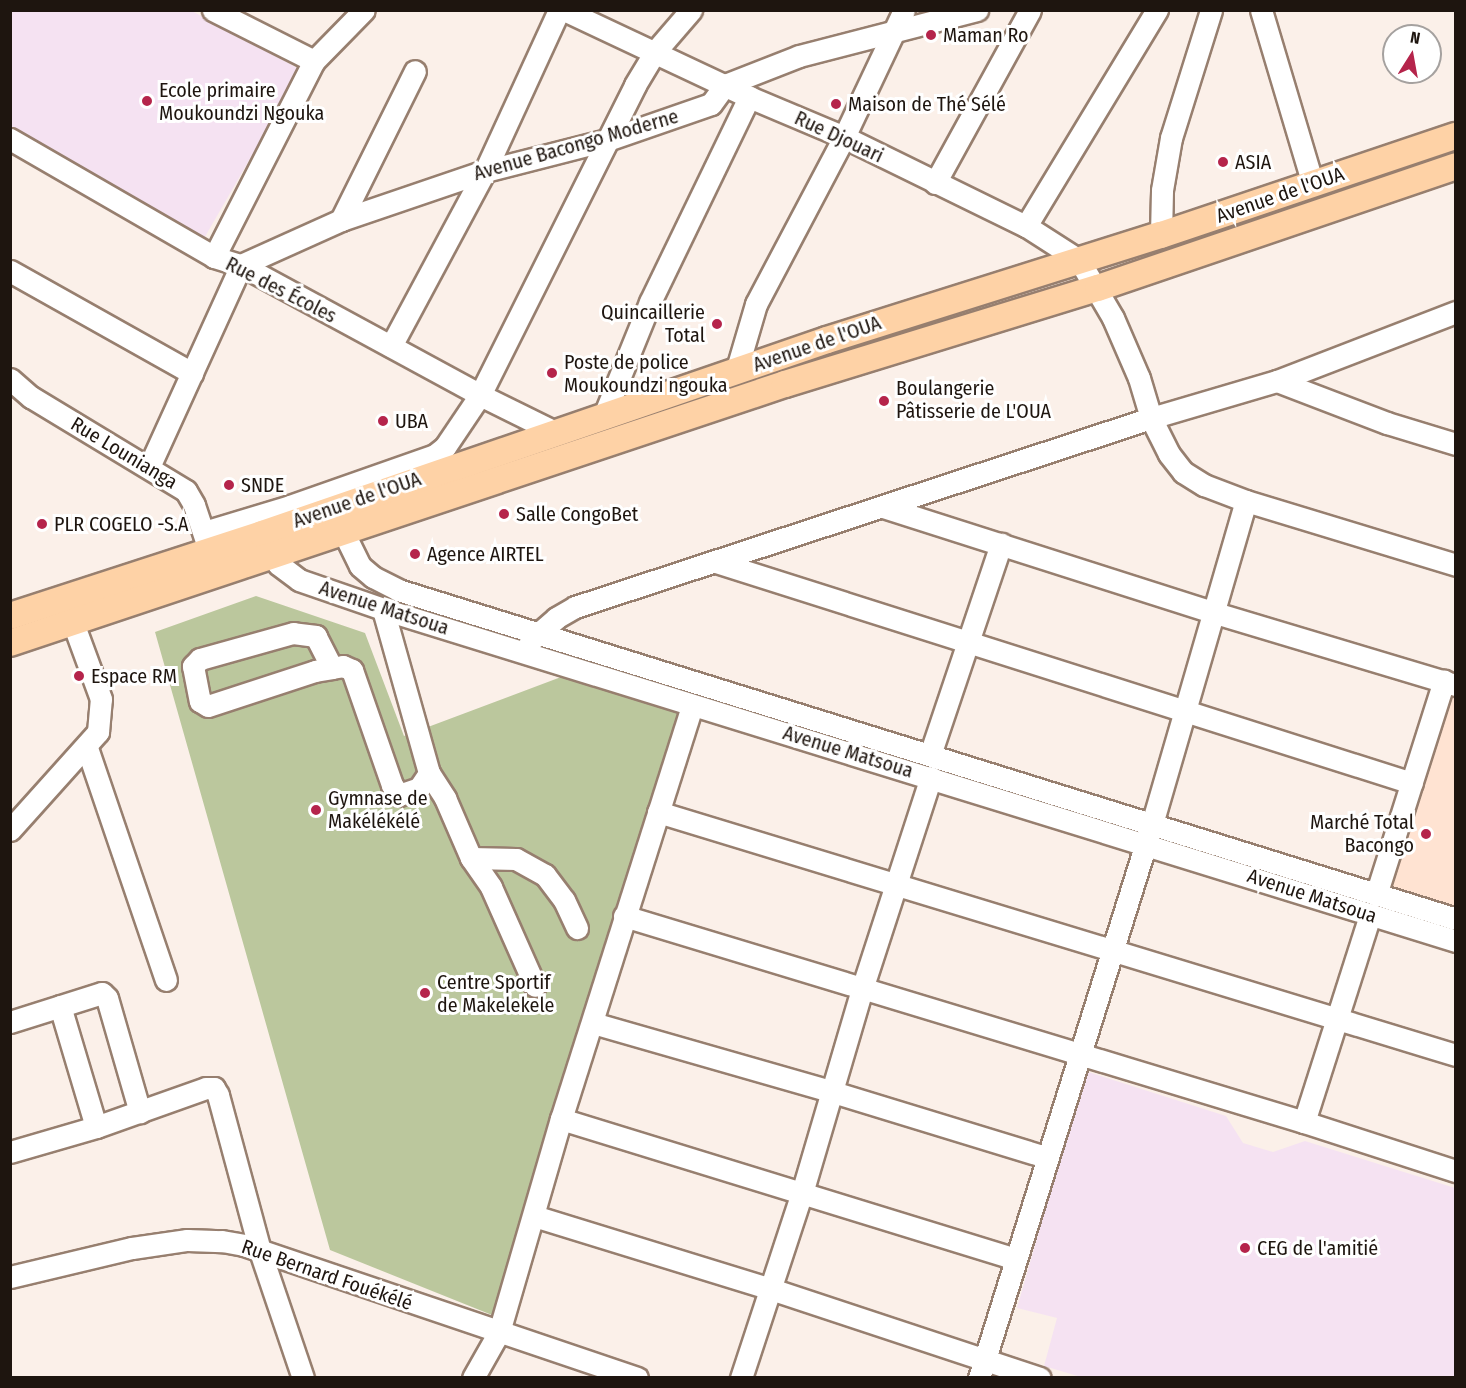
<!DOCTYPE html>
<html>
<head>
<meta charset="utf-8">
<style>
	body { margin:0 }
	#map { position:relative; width:1466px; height:1388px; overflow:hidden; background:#fbf0e9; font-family:"Fira Sans Condensed",sans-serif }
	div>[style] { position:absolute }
	.built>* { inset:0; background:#ffe3d2 }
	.education>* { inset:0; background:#f5e2f2 }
	.green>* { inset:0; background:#bbc79d }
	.roads { filter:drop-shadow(2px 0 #977f6f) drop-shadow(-2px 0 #977f6f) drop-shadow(0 2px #977f6f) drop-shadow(0 -2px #977f6f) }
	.minor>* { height:21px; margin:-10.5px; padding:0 10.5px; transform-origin:10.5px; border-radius:10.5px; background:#fff }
	.major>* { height:26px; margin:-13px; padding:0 13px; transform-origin:13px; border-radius:13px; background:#fed2a6 }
	.dots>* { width:16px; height:16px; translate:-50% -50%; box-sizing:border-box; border:3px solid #fff; border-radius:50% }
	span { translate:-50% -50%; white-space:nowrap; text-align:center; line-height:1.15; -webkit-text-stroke:6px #fff; paint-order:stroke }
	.poi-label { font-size:20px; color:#1e150f }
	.left { translate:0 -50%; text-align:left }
	.right { translate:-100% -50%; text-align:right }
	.street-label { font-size:20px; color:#1e150f }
	.frame { position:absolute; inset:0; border:12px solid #1e150f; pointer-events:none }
	.north { position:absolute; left:1382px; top:24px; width:60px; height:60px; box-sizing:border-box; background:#fff; border:2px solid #a5a19f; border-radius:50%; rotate:11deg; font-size:16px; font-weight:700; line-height:24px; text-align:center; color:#1e150f }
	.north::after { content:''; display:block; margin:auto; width:21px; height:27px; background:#b5244b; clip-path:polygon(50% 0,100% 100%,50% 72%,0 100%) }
</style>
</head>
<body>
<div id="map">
	<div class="built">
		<i style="clip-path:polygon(1444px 681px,1455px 685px,1455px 909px,1380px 885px)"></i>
	</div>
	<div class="education">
		<i style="clip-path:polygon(10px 11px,192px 11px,301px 70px,202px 242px,11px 131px)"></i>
		<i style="clip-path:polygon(1085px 1071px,1226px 1116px,1243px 1143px,1273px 1152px,1305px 1141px,1455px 1188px,1454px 1377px,1081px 1377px,1044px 1366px,1057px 1318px,1017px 1308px)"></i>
	</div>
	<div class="green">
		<i style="clip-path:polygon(256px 596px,365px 633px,404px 736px,569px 674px,681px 710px,492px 1315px,330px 1250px,155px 632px)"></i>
	</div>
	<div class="roads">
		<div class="minor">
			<i style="left:213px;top:10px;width:113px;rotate:26.8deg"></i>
			<i style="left:564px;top:10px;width:204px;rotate:25.2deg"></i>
			<i style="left:749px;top:97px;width:103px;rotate:22.8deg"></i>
			<i style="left:844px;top:137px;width:203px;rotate:26.1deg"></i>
			<i style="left:1026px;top:226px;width:63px;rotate:32.7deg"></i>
			<i style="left:1079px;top:260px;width:67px;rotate:59.6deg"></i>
			<i style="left:1113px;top:318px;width:65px;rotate:66.6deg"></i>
			<i style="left:1139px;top:378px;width:42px;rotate:73.3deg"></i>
			<i style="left:1151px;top:418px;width:40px;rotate:63.4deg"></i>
			<i style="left:1169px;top:454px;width:23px;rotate:52deg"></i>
			<i style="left:1183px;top:472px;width:25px;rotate:32deg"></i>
			<i style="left:1204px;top:485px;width:45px;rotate:20.9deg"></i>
			<i style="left:1246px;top:501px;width:220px;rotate:16.9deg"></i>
			<i style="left:1261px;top:10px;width:182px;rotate:73.4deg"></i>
			<i style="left:10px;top:139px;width:236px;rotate:30deg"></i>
			<i style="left:214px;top:257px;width:28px;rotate:17deg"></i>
			<i style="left:241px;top:265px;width:272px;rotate:28.5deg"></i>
			<i style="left:480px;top:395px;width:86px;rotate:26.3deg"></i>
			<i style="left:935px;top:183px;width:197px;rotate:-61.2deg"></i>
			<i style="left:341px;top:220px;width:166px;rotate:-63.6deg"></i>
			<i style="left:1026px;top:226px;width:253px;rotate:-58.8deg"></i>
			<i style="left:1161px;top:235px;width:45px;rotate:-88.7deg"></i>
			<i style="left:1162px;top:190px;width:53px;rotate:-80.2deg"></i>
			<i style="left:1171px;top:138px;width:134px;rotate:-72.6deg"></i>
			<i style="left:214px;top:257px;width:220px;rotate:-63deg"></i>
			<i style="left:314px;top:61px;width:71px;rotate:-45.6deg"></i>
			<i style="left:10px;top:271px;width:209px;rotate:29.3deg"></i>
			<i style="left:391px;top:346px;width:199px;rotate:-61.8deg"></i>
			<i style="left:485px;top:171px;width:177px;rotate:-65.3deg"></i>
			<i style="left:736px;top:372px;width:71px;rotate:-73.6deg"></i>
			<i style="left:756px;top:304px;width:189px;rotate:-62.2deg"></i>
			<i style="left:844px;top:137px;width:140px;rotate:-64.7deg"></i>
			<i style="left:10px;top:379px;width:28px;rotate:41deg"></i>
			<i style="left:31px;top:397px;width:181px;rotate:31.2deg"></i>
			<i style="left:186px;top:491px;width:16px;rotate:60deg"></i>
			<i style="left:194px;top:505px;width:41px;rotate:71.6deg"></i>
			<i style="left:1277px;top:381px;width:118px;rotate:20.9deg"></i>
			<i style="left:1387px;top:423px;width:72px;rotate:16.9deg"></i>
			<i style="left:603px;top:418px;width:125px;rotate:-67.9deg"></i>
			<i style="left:650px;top:302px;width:228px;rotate:-64.2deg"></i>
			<i style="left:149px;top:467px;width:222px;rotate:-65.5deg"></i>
			<i style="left:241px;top:265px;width:110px;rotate:-24.2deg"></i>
			<i style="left:341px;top:220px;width:152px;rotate:-18.8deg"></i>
			<i style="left:485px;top:171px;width:126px;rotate:-14.3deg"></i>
			<i style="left:607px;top:140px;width:110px;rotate:-19.1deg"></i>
			<i style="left:711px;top:104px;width:24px;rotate:-54deg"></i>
			<i style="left:725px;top:85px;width:79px;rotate:-21.4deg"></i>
			<i style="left:799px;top:56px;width:184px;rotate:-14.5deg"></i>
			<i style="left:883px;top:507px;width:345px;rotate:17.7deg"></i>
			<i style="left:1212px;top:612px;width:255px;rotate:16.7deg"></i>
			<i style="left:337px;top:519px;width:52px;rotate:63.9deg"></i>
			<i style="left:360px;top:566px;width:17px;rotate:40deg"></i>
			<i style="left:373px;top:577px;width:28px;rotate:27deg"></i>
			<i style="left:398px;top:590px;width:1108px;rotate:17.27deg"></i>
			<i style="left:204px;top:532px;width:90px;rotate:-16.8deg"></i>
			<i style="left:290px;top:506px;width:154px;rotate:-19.4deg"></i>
			<i style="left:435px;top:455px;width:13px;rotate:-39deg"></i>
			<i style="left:445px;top:447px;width:63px;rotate:-56.1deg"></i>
			<i style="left:480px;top:395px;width:347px;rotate:-63.4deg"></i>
			<i style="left:635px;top:85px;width:37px;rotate:-59deg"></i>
			<i style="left:654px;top:53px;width:57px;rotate:-49.3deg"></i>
			<i style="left:266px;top:542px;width:25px;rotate:61deg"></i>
			<i style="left:278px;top:564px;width:26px;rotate:37deg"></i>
			<i style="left:299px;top:580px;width:89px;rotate:19deg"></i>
			<i style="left:383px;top:609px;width:1123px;rotate:17.19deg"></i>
			<i style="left:716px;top:562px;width:730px;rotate:17.62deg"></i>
			<i style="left:530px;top:641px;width:35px;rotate:-41deg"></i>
			<i style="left:556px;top:618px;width:22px;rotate:-30deg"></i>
			<i style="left:575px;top:607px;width:606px;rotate:-18.17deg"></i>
			<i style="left:1151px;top:418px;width:131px;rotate:-16.4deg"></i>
			<i style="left:1277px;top:381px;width:192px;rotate:-21.1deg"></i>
			<i style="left:332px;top:668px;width:36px;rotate:-117deg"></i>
			<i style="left:316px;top:636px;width:23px;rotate:-173deg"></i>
			<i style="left:293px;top:633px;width:97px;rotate:164.4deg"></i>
			<i style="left:200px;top:659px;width:10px;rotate:135deg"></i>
			<i style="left:193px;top:666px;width:36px;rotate:79deg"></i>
			<i style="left:200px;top:701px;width:9px;rotate:32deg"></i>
			<i style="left:208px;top:706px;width:113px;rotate:-18.1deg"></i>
			<i style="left:315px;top:671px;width:17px;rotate:-10deg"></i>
			<i style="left:332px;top:668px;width:11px;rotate:-10deg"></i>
			<i style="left:343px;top:666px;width:10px;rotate:24deg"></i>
			<i style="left:352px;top:670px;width:122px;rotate:70.8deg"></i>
			<i style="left:392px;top:785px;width:12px;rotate:55deg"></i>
			<i style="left:399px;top:795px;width:21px;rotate:-19deg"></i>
			<i style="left:419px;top:788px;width:18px;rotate:-56deg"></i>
			<i style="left:429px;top:773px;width:170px;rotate:-105.7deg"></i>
			<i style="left:87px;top:748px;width:245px;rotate:71.2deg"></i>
			<i style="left:930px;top:755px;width:223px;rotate:-71.4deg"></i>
			<i style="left:429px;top:773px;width:30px;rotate:57deg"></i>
			<i style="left:445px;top:798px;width:65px;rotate:66.6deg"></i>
			<i style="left:471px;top:858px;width:35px;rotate:55deg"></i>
			<i style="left:491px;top:887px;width:108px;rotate:66deg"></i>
			<i style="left:658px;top:812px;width:834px;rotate:16.94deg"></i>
			<i style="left:10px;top:830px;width:132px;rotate:-48.1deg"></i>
			<i style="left:98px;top:732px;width:33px;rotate:-85deg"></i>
			<i style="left:101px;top:699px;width:81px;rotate:-110.2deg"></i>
			<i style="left:471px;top:858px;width:45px;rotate:1.3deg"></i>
			<i style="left:516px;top:859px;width:33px;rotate:29deg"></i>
			<i style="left:545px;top:875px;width:31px;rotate:53deg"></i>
			<i style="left:564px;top:900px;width:31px;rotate:65deg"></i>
			<i style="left:1376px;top:895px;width:225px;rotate:-72.4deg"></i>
			<i style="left:624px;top:916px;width:711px;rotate:16.85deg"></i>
			<i style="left:1304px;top:1122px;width:160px;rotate:17.9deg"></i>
			<i style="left:60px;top:1006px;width:126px;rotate:73.4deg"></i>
			<i style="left:10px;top:1022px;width:96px;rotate:-17.5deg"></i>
			<i style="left:102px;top:993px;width:7px;rotate:45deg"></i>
			<i style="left:107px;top:998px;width:119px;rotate:73.9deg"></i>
			<i style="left:593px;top:1023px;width:250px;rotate:16deg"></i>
			<i style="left:833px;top:1092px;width:223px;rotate:17deg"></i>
			<i style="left:561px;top:1119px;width:475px;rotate:17.1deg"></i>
			<i style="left:1304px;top:1122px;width:217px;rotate:-72.3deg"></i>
			<i style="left:10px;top:1152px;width:90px;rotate:-16.2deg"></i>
			<i style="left:96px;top:1127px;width:117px;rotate:-19.5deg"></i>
			<i style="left:206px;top:1088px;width:8px"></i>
			<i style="left:214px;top:1088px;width:8px;rotate:60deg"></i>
			<i style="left:218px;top:1095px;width:162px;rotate:74.9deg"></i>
			<i style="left:260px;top:1251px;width:134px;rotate:71.3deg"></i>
			<i style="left:534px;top:1216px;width:248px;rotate:17.1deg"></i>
			<i style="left:771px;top:1289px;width:283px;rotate:18.3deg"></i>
			<i style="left:10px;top:1277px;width:125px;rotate:-13.4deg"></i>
			<i style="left:132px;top:1248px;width:56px;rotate:-8.3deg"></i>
			<i style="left:187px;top:1240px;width:35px;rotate:2deg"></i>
			<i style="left:222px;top:1241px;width:22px;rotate:10deg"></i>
			<i style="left:244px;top:1245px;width:415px;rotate:18.7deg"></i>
			<i style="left:473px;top:1378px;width:53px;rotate:-60.5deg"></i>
			<i style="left:499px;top:1332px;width:222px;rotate:-73.8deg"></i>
			<i style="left:561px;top:1119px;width:434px;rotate:-72.4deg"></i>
			<i style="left:741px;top:1378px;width:195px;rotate:-71.8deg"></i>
			<i style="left:802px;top:1193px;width:213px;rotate:-73.6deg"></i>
			<i style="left:862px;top:989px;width:223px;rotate:-72deg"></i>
			<i style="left:979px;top:1378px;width:580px;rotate:-72.66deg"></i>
			<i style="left:1152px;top:824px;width:336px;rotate:-73.8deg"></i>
		</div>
		<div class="major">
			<i style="left:10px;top:616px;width:265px;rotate:-18deg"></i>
			<i style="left:262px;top:534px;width:597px;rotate:-18.95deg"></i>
			<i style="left:827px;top:340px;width:350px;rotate:-17.5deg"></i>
			<i style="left:1161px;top:235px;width:311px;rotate:-18.6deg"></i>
			<i style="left:10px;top:643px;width:817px;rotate:-18.48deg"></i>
			<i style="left:785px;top:384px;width:327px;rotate:-17.1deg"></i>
			<i style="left:1098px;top:288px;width:378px;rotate:-18.8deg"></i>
		</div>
	</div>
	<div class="dots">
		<i style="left:931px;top:35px;background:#b5244b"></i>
		<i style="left:147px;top:101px;background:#b5244b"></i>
		<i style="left:836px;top:104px;background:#b5244b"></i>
		<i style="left:1223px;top:162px;background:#b5244b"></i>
		<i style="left:717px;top:324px;background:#b5244b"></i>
		<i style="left:552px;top:373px;background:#b5244b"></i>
		<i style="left:884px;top:401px;background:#b5244b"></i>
		<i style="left:383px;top:421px;background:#b5244b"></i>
		<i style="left:229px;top:485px;background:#b5244b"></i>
		<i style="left:504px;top:514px;background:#b5244b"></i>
		<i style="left:42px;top:524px;background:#b5244b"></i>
		<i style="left:415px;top:554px;background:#b5244b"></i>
		<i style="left:79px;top:676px;background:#b5244b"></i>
		<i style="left:316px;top:810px;background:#b5244b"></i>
		<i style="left:1426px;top:834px;background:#b5244b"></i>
		<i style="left:425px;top:993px;background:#b5244b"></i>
		<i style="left:1245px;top:1248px;background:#b5244b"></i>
	</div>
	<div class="poi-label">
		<span class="left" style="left:943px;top:35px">Maman Ro</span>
		<span class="left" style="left:159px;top:102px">Ecole primaire<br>Moukoundzi Ngouka</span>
		<span class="left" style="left:848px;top:104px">Maison de Thé Sélé</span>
		<span class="left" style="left:1235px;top:162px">ASIA</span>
		<span class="right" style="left:705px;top:324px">Quincaillerie<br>Total</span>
		<span class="left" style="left:564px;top:374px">Poste de police<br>Moukoundzi ngouka</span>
		<span class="left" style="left:896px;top:400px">Boulangerie<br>Pâtisserie de L'OUA</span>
		<span class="left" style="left:395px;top:421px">UBA</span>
		<span class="left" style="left:241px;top:485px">SNDE</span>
		<span class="left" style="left:516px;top:514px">Salle CongoBet</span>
		<span class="left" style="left:54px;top:524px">PLR COGELO -S.A</span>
		<span class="left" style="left:427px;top:554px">Agence AIRTEL</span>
		<span class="left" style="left:91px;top:676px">Espace RM</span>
		<span class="left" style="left:328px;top:810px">Gymnase de<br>Makélékélé</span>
		<span class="right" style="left:1414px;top:834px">Marché Total<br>Bacongo</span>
		<span class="left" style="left:437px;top:994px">Centre Sportif<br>de Makelekele</span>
		<span class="left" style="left:1257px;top:1248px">CEG de l'amitié</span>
	</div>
	<div class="street-label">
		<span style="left:839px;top:137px;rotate:25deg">Rue Djouari</span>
		<span style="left:576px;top:145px;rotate:-16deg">Avenue Bacongo Moderne</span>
		<span style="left:1280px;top:195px;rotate:-19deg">Avenue de l'OUA</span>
		<span style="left:281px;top:290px;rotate:27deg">Rue des Écoles</span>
		<span style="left:817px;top:344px;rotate:-19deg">Avenue de l'OUA</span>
		<span style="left:124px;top:453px;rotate:31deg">Rue Lounianga</span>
		<span style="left:357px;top:500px;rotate:-19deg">Avenue de l'OUA</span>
		<span style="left:384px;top:608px;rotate:18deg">Avenue Matsoua</span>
		<span style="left:848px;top:752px;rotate:17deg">Avenue Matsoua</span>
		<span style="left:1312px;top:896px;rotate:18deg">Avenue Matsoua</span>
		<span style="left:327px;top:1275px;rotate:19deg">Rue Bernard Fouékélé</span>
	</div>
	<div class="frame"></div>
	<div class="north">N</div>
</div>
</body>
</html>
